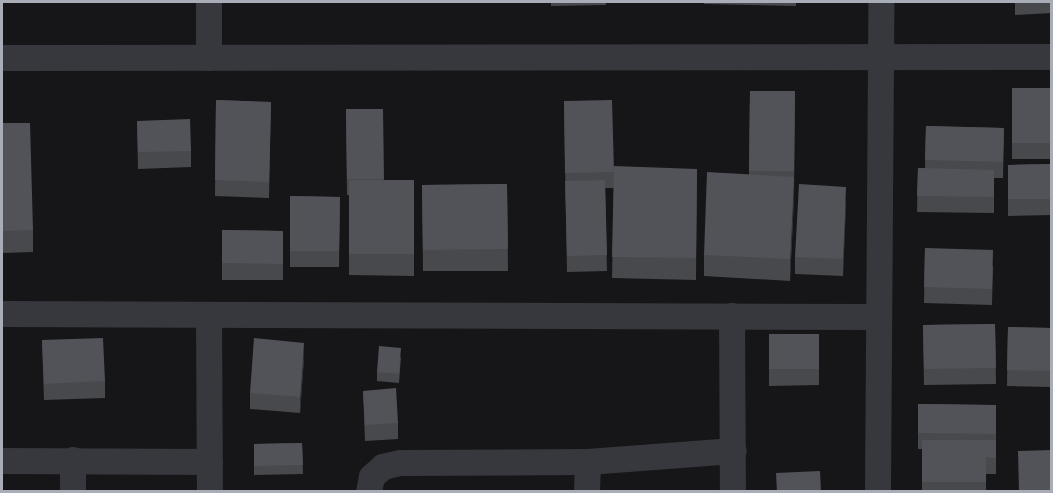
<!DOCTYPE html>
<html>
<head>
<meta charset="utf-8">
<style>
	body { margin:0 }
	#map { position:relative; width:1053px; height:493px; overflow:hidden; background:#161618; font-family:"Fira Sans",sans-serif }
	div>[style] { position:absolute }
	.minor>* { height:26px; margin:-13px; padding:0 13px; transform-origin:13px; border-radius:13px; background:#37383d }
	.wall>* { inset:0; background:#47494d }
	.shaded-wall>* { inset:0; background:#2f3033 }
	.building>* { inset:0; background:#525359 }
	span { translate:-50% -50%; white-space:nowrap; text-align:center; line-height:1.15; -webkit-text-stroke:4.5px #111113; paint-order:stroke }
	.frame { position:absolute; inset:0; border:3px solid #a8adb8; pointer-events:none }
</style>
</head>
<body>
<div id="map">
	<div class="minor">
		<i style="left:2px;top:58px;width:1050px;rotate:-0.05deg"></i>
		<i style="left:209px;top:58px;width:56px;rotate:-90deg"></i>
		<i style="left:2px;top:314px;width:877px;rotate:0.2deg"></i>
		<i style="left:209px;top:315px;width:177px;rotate:89.7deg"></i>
		<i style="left:732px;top:316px;width:176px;rotate:89.7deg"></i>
		<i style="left:73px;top:460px;width:32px;rotate:90deg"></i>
		<i style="left:2px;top:461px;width:208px;rotate:0.3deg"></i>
		<i style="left:369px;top:492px;width:15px;rotate:-79deg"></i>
		<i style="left:372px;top:477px;width:15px;rotate:-42deg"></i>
		<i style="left:383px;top:467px;width:18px;rotate:-13deg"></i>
		<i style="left:401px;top:463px;width:187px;rotate:-0.3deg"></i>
		<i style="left:588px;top:462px;width:146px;rotate:-4.3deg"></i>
		<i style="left:587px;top:492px;width:30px;rotate:-88deg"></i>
		<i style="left:878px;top:492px;width:490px;rotate:-89.6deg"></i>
	</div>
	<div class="wall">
		<i style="clip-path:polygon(551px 2px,606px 2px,606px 5px,551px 6px)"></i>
		<i style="clip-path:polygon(704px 2px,796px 2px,796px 6px,704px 4px)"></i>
		<i style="clip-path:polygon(1015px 2px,1052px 2px,1052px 13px,1015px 15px)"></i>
		<i style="clip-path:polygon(1012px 88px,1052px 88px,1052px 159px,1012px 159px)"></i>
		<i style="clip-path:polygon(750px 91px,795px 91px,794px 198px,790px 281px,704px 276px,704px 255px,749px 174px)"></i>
		<i style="clip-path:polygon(216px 100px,271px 102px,269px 198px,215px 196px)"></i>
		<i style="clip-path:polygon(564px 101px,614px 169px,697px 169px,696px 280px,612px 278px,614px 188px,605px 188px,607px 271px,567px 272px)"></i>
		<i style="clip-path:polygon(346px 109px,384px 180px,414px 180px,414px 276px,349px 275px,349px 195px,347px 195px)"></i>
		<i style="clip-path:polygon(137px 121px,191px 151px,191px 167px,138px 169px)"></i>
		<i style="clip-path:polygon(2px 123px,33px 230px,33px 252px,2px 253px)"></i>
		<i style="clip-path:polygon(926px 126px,1004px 128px,1003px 178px,994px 178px,994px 213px,917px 212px,918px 168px,925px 168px)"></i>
		<i style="clip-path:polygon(1052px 164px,1052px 215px,1008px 216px,1008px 165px)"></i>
		<i style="clip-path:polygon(507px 184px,508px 271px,423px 271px,422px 185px)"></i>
		<i style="clip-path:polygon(290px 196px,340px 197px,339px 267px,290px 267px)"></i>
		<i style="clip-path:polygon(846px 203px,843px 276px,795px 274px,795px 257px)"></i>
		<i style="clip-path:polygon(222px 230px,283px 231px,283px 280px,222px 280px)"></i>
		<i style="clip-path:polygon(925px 248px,993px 266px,992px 305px,924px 303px)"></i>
		<i style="clip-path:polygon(995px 324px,996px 384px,924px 385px,923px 325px)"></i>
		<i style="clip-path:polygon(1008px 327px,1052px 328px,1052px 387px,1007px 386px)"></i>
		<i style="clip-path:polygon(769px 334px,819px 334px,819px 385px,769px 386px)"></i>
		<i style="clip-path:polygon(42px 340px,105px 381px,105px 398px,44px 400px)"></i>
		<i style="clip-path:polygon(401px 357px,399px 383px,377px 381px,377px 372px)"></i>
		<i style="clip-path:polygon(304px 359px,300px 413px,250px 409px,250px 393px)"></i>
		<i style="clip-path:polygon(363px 391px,398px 423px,398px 439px,365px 441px)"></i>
		<i style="clip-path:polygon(918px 404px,996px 405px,996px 474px,986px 474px,986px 492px,922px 492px,922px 449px,918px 449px)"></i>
		<i style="clip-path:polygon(302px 443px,303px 474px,254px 475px,254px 444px)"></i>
	</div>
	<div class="shaded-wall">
		<i style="clip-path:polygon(794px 177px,794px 198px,790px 281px,790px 259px)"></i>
		<i style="clip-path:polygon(846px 187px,846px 203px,843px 276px,843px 259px)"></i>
		<i style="clip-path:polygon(304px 343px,304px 359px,300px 413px,300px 397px)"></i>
	</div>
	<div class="building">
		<i style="clip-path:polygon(1012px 88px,1052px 88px,1052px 143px,1012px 143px)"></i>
		<i style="clip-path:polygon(750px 91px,795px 91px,794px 171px,749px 171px)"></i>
		<i style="clip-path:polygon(216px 100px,271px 102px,269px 182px,215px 180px)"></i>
		<i style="clip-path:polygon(612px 100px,614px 172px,565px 173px,564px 101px)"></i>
		<i style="clip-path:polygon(346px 109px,383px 109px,384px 179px,347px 179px)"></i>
		<i style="clip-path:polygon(190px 119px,191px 151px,138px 152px,137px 121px)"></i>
		<i style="clip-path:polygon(2px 123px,30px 123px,33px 230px,2px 231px)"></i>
		<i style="clip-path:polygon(926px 126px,1004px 128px,1003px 162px,925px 160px)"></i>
		<i style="clip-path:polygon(1052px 164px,1052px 199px,1008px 199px,1008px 165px)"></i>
		<i style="clip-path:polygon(614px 166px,697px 169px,696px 258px,612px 257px)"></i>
		<i style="clip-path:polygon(918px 168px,994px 170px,994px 197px,917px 196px)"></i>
		<i style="clip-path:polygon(707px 172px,794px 177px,790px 259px,704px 255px)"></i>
		<i style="clip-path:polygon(349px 180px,414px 180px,414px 254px,349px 254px)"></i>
		<i style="clip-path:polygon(605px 180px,607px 255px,567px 256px,565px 181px)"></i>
		<i style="clip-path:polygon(507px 184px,508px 249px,423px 250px,422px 185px)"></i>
		<i style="clip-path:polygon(799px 184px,846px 187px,843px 259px,795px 257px)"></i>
		<i style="clip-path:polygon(290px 196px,340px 197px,339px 251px,290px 251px)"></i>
		<i style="clip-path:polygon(222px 230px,283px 231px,283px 264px,222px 263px)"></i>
		<i style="clip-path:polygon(925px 248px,993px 250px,992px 289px,924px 287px)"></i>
		<i style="clip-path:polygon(995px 324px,996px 368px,924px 369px,923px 325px)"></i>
		<i style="clip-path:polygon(1008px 327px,1052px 328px,1052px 371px,1007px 370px)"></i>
		<i style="clip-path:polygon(769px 334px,819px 334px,819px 369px,769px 369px)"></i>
		<i style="clip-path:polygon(103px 338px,105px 381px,44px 384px,42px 340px)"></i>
		<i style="clip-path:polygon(254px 338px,304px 343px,300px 397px,250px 393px)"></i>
		<i style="clip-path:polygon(379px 346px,401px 348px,399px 374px,377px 372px)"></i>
		<i style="clip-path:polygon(396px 388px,398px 423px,365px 425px,363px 391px)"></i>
		<i style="clip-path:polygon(918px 404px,996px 405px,996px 434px,918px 433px)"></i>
		<i style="clip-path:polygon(922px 440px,996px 440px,996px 458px,986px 457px,986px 482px,922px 482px)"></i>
		<i style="clip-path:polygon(302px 443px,303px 465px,254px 466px,254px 444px)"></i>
		<i style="clip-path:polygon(1052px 450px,1052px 492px,1019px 492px,1018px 451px)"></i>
		<i style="clip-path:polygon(820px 471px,821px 492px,777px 492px,776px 473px)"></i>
		<i style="clip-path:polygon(189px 490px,189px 492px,141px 492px)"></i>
	</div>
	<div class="frame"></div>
</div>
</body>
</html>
